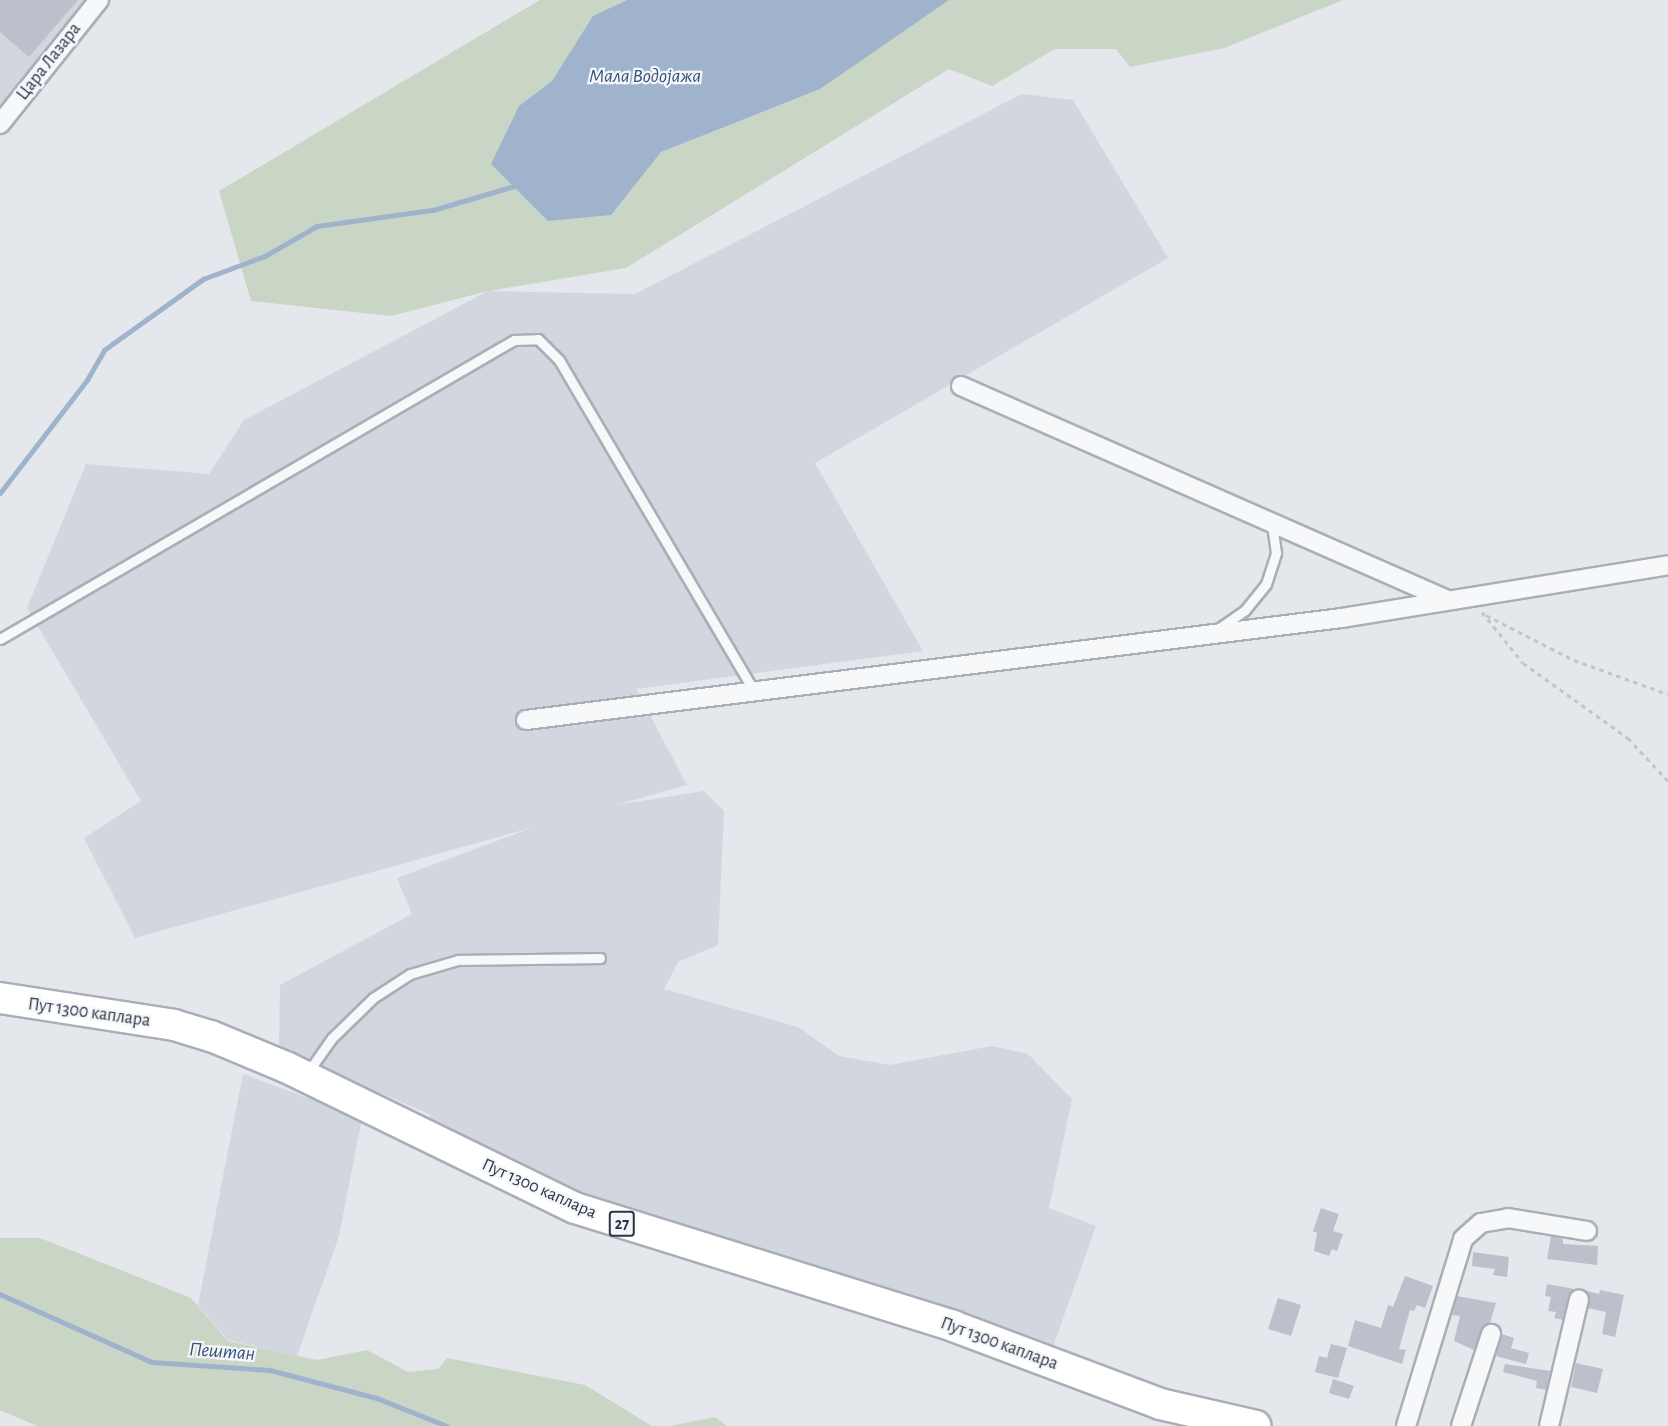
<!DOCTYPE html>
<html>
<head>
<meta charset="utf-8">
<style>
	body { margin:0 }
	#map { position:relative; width:1668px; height:1426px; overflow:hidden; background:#e4e7ec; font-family:"Alegreya Sans",sans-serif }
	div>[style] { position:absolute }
	.built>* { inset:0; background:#d2d6de }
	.green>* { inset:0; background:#c9d6c5 }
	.water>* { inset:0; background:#9fb4cc }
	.stream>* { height:4.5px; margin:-2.25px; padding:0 2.25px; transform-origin:2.25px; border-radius:2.25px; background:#9fb4cc }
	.building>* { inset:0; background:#bbc0ca }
	.path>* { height:3px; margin-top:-1.5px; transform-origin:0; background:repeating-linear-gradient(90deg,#c2c5cb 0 4.5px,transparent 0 9px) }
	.roads { filter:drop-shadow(2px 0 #a9aeb7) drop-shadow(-2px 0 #a9aeb7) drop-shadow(0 2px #a9aeb7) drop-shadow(0 -2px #a9aeb7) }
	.service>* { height:9px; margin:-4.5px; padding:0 4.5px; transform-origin:4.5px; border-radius:4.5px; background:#f7f8fa }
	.minor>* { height:18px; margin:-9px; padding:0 9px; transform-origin:9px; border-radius:9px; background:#f7f8fa }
	.primary>* { height:30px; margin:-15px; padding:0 15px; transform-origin:15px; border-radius:15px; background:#fff }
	span { translate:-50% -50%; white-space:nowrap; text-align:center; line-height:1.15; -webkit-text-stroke:4.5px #f4f6f9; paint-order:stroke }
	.shield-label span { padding:2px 4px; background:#f4f6f9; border:2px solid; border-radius:4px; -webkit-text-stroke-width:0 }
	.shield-label { font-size:16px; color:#2b3445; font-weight:700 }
	.street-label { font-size:18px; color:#2b3445 }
	.water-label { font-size:20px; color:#34527a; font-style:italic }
</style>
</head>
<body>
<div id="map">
	<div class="built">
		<i style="clip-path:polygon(0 0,111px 0,0 127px)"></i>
		<i style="clip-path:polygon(1022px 94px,1073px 100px,1168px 258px,815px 463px,923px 651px,636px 689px,687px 785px,616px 805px,704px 791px,724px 811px,718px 945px,678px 962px,664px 989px,798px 1027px,839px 1056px,890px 1065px,992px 1046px,1028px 1054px,1072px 1099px,1049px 1208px,1096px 1226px,1052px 1349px,632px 1221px,425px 1122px,431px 1115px,279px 1049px,280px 985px,412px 914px,397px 878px,534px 827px,135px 938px,84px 838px,141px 801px,27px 608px,86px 464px,209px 474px,244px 420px,488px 291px,635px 294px)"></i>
		<i style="clip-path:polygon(243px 1074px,362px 1118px,339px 1236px,297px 1356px,228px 1340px,198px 1305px)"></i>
	</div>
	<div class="green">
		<i style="clip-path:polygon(540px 0,1343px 0,1224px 48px,1130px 67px,1116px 49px,1055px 49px,992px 86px,949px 69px,626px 268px,488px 291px,391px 316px,251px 301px,219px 191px)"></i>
		<i style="clip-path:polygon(0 1238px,40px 1238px,191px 1298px,228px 1341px,317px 1360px,367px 1350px,408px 1372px,438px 1369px,447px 1358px,585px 1385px,652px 1426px,37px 1426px,0 1410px)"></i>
		<i style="clip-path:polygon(715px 1417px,727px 1426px,670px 1426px)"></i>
	</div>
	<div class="water">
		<i style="clip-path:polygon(627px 0,949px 0,820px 89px,661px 152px,611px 215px,548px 221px,491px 164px,519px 106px,552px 81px,593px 16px)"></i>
	</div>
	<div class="stream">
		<i style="left:0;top:493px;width:143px;rotate:-52.4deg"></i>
		<i style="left:87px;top:380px;width:34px;rotate:-60deg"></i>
		<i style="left:104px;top:350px;width:122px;rotate:-35.6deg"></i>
		<i style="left:203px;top:279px;width:66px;rotate:-20.4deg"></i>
		<i style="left:265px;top:256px;width:60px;rotate:-30deg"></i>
		<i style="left:317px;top:226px;width:117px;rotate:-7.9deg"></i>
		<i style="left:433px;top:210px;width:89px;rotate:-16.4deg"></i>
		<i style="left:0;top:1294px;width:167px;rotate:24.1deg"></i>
		<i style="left:152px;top:1362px;width:118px;rotate:3.9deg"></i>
		<i style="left:270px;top:1370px;width:111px;rotate:14.7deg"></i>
		<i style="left:377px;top:1398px;width:75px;rotate:21.8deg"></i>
	</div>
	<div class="building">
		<i style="clip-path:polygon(0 0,78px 0,29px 57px,0 32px)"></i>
		<i style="clip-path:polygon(1321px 1208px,1339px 1214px,1333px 1231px,1343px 1234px,1337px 1251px,1332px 1249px,1329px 1256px,1314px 1251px,1317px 1233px,1313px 1231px)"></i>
		<i style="clip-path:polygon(1551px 1236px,1563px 1239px,1563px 1244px,1598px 1246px,1597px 1265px,1547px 1259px)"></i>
		<i style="clip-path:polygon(1473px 1252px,1509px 1257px,1507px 1277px,1493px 1275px,1495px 1269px,1472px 1266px)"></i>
		<i style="clip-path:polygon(1405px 1276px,1433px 1286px,1425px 1308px,1417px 1305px,1414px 1311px,1410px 1310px,1399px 1349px,1406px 1350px,1402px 1364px,1348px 1346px,1355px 1320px,1381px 1328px,1388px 1305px,1393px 1307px)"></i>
		<i style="clip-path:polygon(1547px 1284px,1574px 1289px,1568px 1296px,1563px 1320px,1554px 1318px,1556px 1312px,1548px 1311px,1551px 1297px,1545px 1296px)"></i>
		<i style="clip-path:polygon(1600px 1290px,1624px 1295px,1615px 1337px,1602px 1334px,1606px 1312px,1588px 1308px,1587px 1291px,1599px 1294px)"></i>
		<i style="clip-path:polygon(1457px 1296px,1496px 1303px,1490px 1323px,1481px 1330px,1474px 1350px,1454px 1341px,1460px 1316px,1452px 1315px)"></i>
		<i style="clip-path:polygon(1278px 1298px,1301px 1305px,1291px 1336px,1268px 1329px)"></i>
		<i style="clip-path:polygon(1502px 1334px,1514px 1338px,1511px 1348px,1529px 1353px,1526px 1364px,1496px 1356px)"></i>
		<i style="clip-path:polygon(1331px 1344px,1347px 1348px,1338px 1378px,1315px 1372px,1319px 1356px,1327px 1358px)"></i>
		<i style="clip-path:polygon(1576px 1363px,1603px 1369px,1597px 1393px,1571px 1387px)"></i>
		<i style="clip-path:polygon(1505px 1364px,1550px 1371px,1546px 1390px,1536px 1388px,1537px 1381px,1503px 1372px)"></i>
		<i style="clip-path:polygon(1333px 1379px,1354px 1386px,1349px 1399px,1329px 1393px)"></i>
	</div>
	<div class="path">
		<i style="left:1482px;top:612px;width:65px;rotate:51.2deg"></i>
		<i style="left:1523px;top:663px;width:129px;rotate:35.5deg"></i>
		<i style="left:1628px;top:738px;width:59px;rotate:47.1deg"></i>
		<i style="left:1486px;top:615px;width:99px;rotate:27.1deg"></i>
		<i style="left:1574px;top:660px;width:100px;rotate:19.9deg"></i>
	</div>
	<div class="roads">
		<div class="service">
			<i style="left:1218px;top:629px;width:33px;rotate:-35deg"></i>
			<i style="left:1245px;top:610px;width:33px;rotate:-51deg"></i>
			<i style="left:1266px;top:584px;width:33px;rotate:-72deg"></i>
			<i style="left:1276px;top:553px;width:30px;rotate:-98deg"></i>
			<i style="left:0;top:639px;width:595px;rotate:-30.19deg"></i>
			<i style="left:514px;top:340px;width:24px;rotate:-2deg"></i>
			<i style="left:538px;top:339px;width:30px;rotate:45deg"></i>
			<i style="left:559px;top:360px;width:383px;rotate:59.5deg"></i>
			<i style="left:308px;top:1072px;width:42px;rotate:-54.8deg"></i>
			<i style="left:332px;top:1038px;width:57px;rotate:-44.3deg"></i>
			<i style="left:373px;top:998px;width:44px;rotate:-33deg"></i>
			<i style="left:410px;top:974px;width:50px;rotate:-16.3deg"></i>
			<i style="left:458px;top:960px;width:142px;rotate:-0.8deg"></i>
		</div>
		<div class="minor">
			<i style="left:0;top:124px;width:159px;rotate:-51.4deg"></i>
			<i style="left:961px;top:386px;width:529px;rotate:23.75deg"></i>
			<i style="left:526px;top:720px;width:822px;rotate:-7.13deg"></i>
			<i style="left:1342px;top:618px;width:330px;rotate:-9.2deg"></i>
			<i style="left:1406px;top:1426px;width:195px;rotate:-73deg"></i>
			<i style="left:1463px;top:1239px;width:24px;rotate:-42deg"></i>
			<i style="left:1481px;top:1223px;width:27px;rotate:-10deg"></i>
			<i style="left:1508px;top:1218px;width:80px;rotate:9.3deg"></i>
			<i style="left:1461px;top:1426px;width:97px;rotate:-71.9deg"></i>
			<i style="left:1549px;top:1426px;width:130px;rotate:-76.7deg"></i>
		</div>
		<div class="primary">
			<i style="left:0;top:998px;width:176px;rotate:8.8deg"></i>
			<i style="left:174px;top:1025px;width:39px;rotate:17deg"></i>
			<i style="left:211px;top:1036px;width:83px;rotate:22.6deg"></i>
			<i style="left:288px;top:1068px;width:319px;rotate:26deg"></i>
			<i style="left:575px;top:1208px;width:396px;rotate:17.3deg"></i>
			<i style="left:953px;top:1326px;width:221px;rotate:20.6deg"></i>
			<i style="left:1160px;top:1404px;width:98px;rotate:12.9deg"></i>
		</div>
	</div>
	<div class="shield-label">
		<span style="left:622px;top:1224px">27</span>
	</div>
	<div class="street-label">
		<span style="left:49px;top:62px;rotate:-52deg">Цара Лазара</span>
		<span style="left:89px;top:1013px;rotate:8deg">Пут 1300 каплара</span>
		<span style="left:539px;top:1189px;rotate:24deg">Пут 1300 каплара</span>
		<span style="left:999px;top:1344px;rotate:20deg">Пут 1300 каплара</span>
	</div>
	<div class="water-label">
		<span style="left:645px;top:76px">Мала Водојажа</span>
		<span style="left:222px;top:1352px;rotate:4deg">Пештан</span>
	</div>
</div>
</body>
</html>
